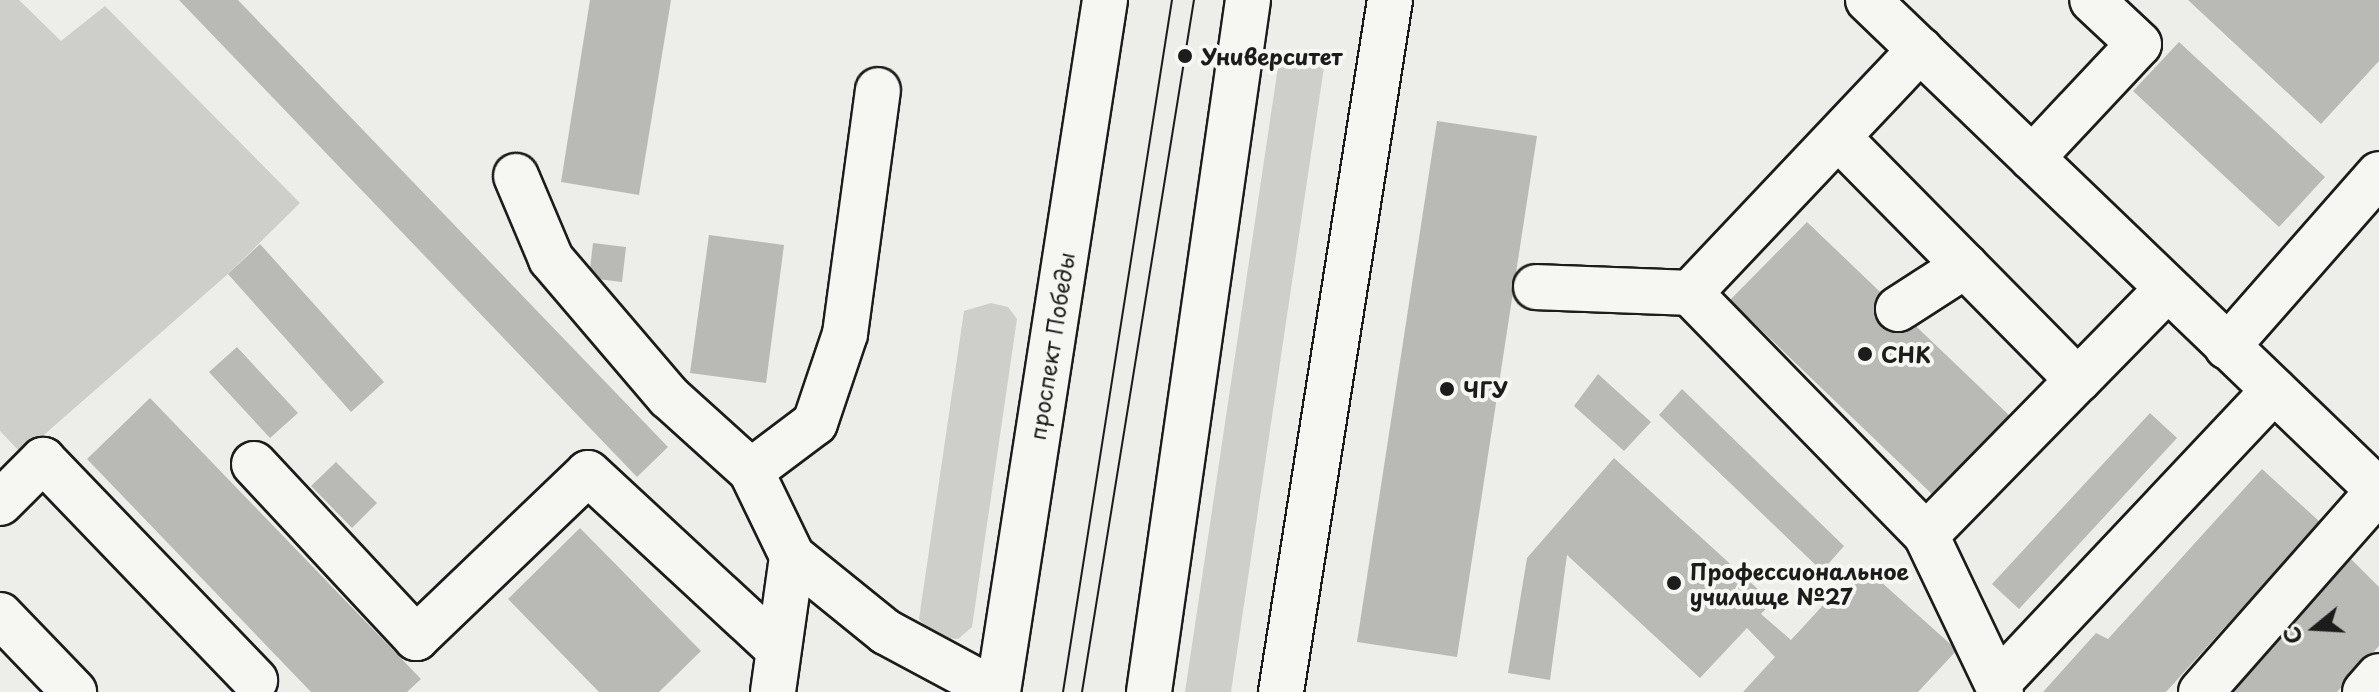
<!DOCTYPE html>
<html>
<head>
<meta charset="utf-8">
<style>
	body { margin:0 }
	#map { position:relative; width:2379px; height:692px; overflow:hidden; background:#edede9; font-family:"Playpen Sans",sans-serif }
	div>[style] { position:absolute }
	.green>* { inset:0; background:#cececb }
	.building>* { inset:0; background:#b9b9b6 }
	.roads { filter:drop-shadow(2px 0 #1c1c1c) drop-shadow(-2px 0 #1c1c1c) drop-shadow(0 2px #1c1c1c) drop-shadow(0 -2px #1c1c1c) }
	.minor>* { height:44px; margin:-22px; padding:0 22px; transform-origin:22px; border-radius:22px; background:#f6f6f2 }
	.major>* { height:44px; margin:-22px; padding:0 22px; transform-origin:22px; border-radius:22px; background:#f6f6f2 }
	.tram>* { height:2px; margin:-1px; padding:0 1px; transform-origin:1px; border-radius:1px; background:#1c1c1c }
	.dots>* { width:22px; height:22px; translate:-50% -50%; box-sizing:border-box; border:4px solid #f6f6f2; border-radius:50% }
	span { translate:-50% -50%; white-space:nowrap; text-align:center; line-height:1.15; -webkit-text-stroke:8px #f6f6f2; paint-order:stroke }
	.poi-label { font-size:22px; color:#1c1c1c; font-weight:700 }
	.left { translate:0 -50%; text-align:left }
	.street-label { font-size:22px; color:#1c1c1c }
	.north { position:absolute; left:2275px; top:588px; width:80px; height:80px; -webkit-text-stroke:6px #f6f6f2; paint-order:stroke; rotate:252deg; font-size:22px; font-weight:700; line-height:32px; text-align:center; color:#1c1c1c }
	.north::after { content:''; display:block; margin:auto; width:28px; height:36px; background:#1c1c1c; clip-path:polygon(50% 0,100% 100%,50% 72%,0 100%) }
</style>
</head>
<body>
<div id="map">
	<div class="green">
		<i style="clip-path:polygon(0 0,19px 0,61px 41px,105px 6px,300px 203px,228px 274px,22px 454px,0 431px)"></i>
		<i style="clip-path:polygon(1279px 60px,1324px 67px,1231px 692px,1185px 692px)"></i>
		<i style="clip-path:polygon(991px 303px,1008px 307px,1017px 319px,972px 627px,958px 639px,944px 638px,929px 632px,919px 619px,964px 311px)"></i>
	</div>
	<div class="building">
		<i style="clip-path:polygon(179px 0,238px 0,668px 447px,637px 477px)"></i>
		<i style="clip-path:polygon(590px 0,671px 0,639px 195px,561px 182px)"></i>
		<i style="clip-path:polygon(2188px 0,2379px 0,2379px 61px,2321px 124px)"></i>
		<i style="clip-path:polygon(2179px 42px,2325px 177px,2279px 227px,2133px 91px)"></i>
		<i style="clip-path:polygon(1437px 121px,1537px 136px,1457px 657px,1357px 642px)"></i>
		<i style="clip-path:polygon(1807px 222px,2012px 418px,1937px 499px,1730px 300px)"></i>
		<i style="clip-path:polygon(709px 235px,784px 245px,766px 383px,690px 373px)"></i>
		<i style="clip-path:polygon(593px 243px,626px 247px,622px 282px,589px 278px)"></i>
		<i style="clip-path:polygon(260px 244px,384px 382px,351px 412px,228px 274px)"></i>
		<i style="clip-path:polygon(237px 347px,298px 413px,270px 438px,209px 372px)"></i>
		<i style="clip-path:polygon(1598px 374px,1651px 422px,1624px 451px,1574px 406px)"></i>
		<i style="clip-path:polygon(1682px 389px,1844px 546px,1822px 571px,1659px 415px)"></i>
		<i style="clip-path:polygon(150px 398px,421px 679px,407px 692px,311px 692px,87px 459px)"></i>
		<i style="clip-path:polygon(2150px 413px,2177px 438px,2019px 609px,1992px 584px)"></i>
		<i style="clip-path:polygon(1614px 458px,1772px 602px,1761px 614px,1791px 640px,1861px 564px,1957px 650px,1918px 692px,1743px 692px,1775px 657px,1747px 628px,1700px 678px,1567px 555px,1550px 680px,1508px 673px,1527px 558px)"></i>
		<i style="clip-path:polygon(336px 462px,377px 503px,352px 528px,311px 486px)"></i>
		<i style="clip-path:polygon(2262px 469px,2320px 522px,2166px 692px,2043px 692px,2096px 633px,2108px 639px)"></i>
		<i style="clip-path:polygon(580px 528px,701px 651px,659px 692px,599px 692px,508px 599px)"></i>
		<i style="clip-path:polygon(2351px 559px,2379px 587px,2379px 646px,2337px 692px,2228px 692px)"></i>
	</div>
	<div class="roads">
		<div class="minor">
			<i style="left:1868px;top:0;width:709px;rotate:43.86deg"></i>
			<i style="left:1839px;top:138px;width:340px;rotate:45.4deg"></i>
			<i style="left:2078px;top:380px;width:127px;rotate:-45.6deg"></i>
			<i style="left:2032px;top:158px;width:156px;rotate:-46.8deg"></i>
			<i style="left:2139px;top:44px;width:64px;rotate:-136.9deg"></i>
			<i style="left:516px;top:176px;width:90px;rotate:67.1deg"></i>
			<i style="left:551px;top:259px;width:182px;rotate:49.5deg"></i>
			<i style="left:669px;top:397px;width:110px;rotate:42.1deg"></i>
			<i style="left:751px;top:471px;width:94px;rotate:64.2deg"></i>
			<i style="left:1536px;top:287px;width:154px;rotate:2.2deg"></i>
			<i style="left:1690px;top:293px;width:335px;rotate:-46.6deg"></i>
			<i style="left:1690px;top:293px;width:338px;rotate:45.7deg"></i>
			<i style="left:1926px;top:535px;width:217px;rotate:-45.6deg"></i>
			<i style="left:1898px;top:309px;width:80px;rotate:-32.7deg"></i>
			<i style="left:2227px;top:347px;width:230px;rotate:-48.7deg"></i>
			<i style="left:254px;top:464px;width:238px;rotate:47deg"></i>
			<i style="left:416px;top:638px;width:238px;rotate:-43.8deg"></i>
			<i style="left:588px;top:473px;width:255px;rotate:42.8deg"></i>
			<i style="left:751px;top:471px;width:80px;rotate:-36.9deg"></i>
			<i style="left:815px;top:423px;width:94px;rotate:-71.4deg"></i>
			<i style="left:845px;top:334px;width:246px;rotate:-82.3deg"></i>
			<i style="left:0;top:503px;width:61px;rotate:-45deg"></i>
			<i style="left:43px;top:460px;width:306px;rotate:46.1deg"></i>
			<i style="left:1926px;top:535px;width:174px;rotate:64.5deg"></i>
			<i style="left:0;top:615px;width:107px;rotate:46.1deg"></i>
			<i style="left:1999px;top:682px;width:401px;rotate:-46.7deg"></i>
			<i style="left:773px;top:692px;width:137px;rotate:-82deg"></i>
			<i style="left:792px;top:556px;width:121px;rotate:39deg"></i>
			<i style="left:886px;top:632px;width:127px;rotate:28.2deg"></i>
			<i style="left:1281px;top:692px;width:701px;rotate:-81.05deg"></i>
			<i style="left:2201px;top:692px;width:269px;rotate:-48.6deg"></i>
			<i style="left:2365px;top:692px;width:21px;rotate:-49deg"></i>
		</div>
		<div class="major">
			<i style="left:998px;top:692px;width:700px;rotate:-81.21deg"></i>
			<i style="left:1149px;top:692px;width:699px;rotate:-81.86deg"></i>
		</div>
	</div>
	<div class="tram">
		<i style="left:1063px;top:692px;width:701px;rotate:-81.05deg"></i>
		<i style="left:1082px;top:692px;width:701px;rotate:-80.81deg"></i>
	</div>
	<div class="dots">
		<i style="left:1185px;top:56px;background:#1c1c1c"></i>
		<i style="left:1865px;top:354px;background:#1c1c1c"></i>
		<i style="left:1447px;top:389px;background:#1c1c1c"></i>
		<i style="left:1674px;top:583px;background:#1c1c1c"></i>
	</div>
	<div class="poi-label">
		<span class="left" style="left:1201px;top:56px">Университет</span>
		<span class="left" style="left:1881px;top:354px">СНК</span>
		<span class="left" style="left:1463px;top:389px">ЧГУ</span>
		<span class="left" style="left:1690px;top:583px">Профессиональное<br>училище №27</span>
	</div>
	<div class="street-label">
		<span style="left:1051px;top:346px;rotate:-81deg">проспект Победы</span>
	</div>
	<div class="north">С</div>
</div>
</body>
</html>
